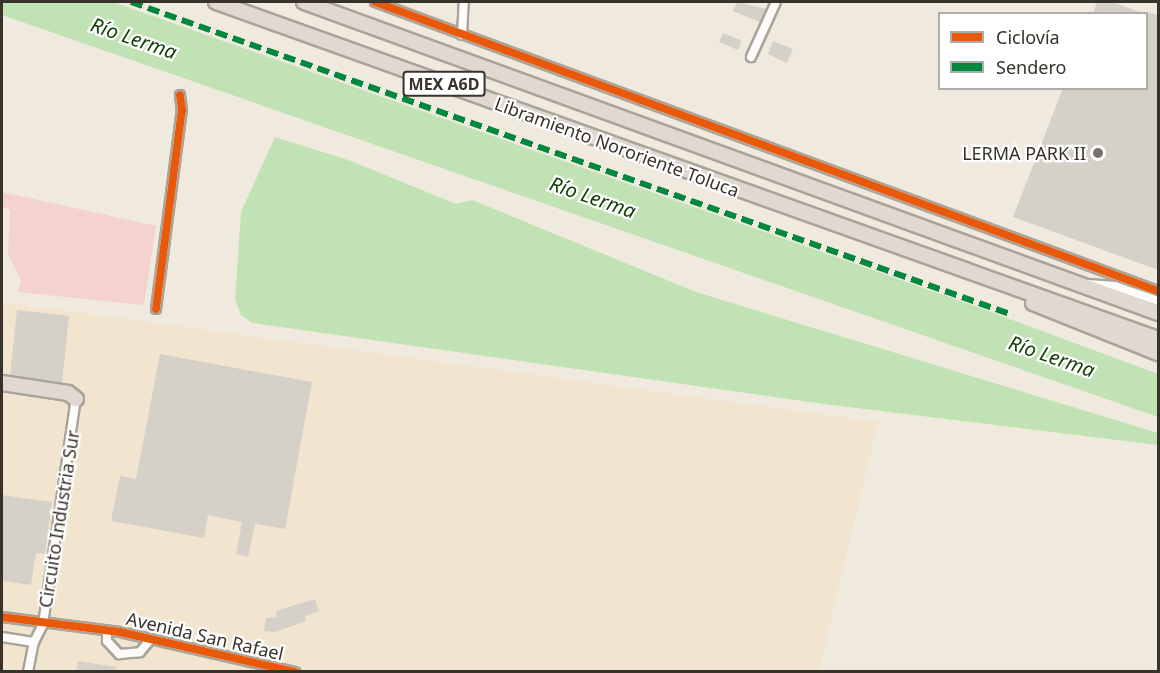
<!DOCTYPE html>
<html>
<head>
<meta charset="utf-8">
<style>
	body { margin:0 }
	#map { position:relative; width:1160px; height:673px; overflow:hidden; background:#f0e9dd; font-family:"Noto Sans",sans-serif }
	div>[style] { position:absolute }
	.built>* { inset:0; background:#f2e5d0 }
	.green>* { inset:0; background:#f4d2cd }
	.water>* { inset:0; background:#c0e2b4 }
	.building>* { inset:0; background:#d5d1c8 }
	.roads { filter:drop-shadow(2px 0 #a9a49a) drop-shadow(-2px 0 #a9a49a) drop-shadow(0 2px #a9a49a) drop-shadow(0 -2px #a9a49a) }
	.street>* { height:8px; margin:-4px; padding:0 4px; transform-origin:4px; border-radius:4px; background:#fdfcfa }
	.highway>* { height:14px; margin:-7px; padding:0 7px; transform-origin:7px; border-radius:7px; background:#e2d8d2 }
	.quiet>* { height:6px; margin-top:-3px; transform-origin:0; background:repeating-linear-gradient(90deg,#00873e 0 12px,transparent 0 18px) }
	.cycleway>* { height:8px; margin:-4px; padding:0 4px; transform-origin:4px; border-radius:4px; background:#e8590c }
	.dots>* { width:16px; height:16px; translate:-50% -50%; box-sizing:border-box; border:3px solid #fff; border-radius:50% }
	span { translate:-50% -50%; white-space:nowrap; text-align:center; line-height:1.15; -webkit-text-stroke:4.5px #fff; paint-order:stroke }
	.shield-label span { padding:2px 4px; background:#fff; border:2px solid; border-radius:4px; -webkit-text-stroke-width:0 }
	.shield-label { font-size:16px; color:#37322a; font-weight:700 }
	.street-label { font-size:18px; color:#37322a }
	.poi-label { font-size:18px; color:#37322a }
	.right { translate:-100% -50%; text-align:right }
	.water-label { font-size:20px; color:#114104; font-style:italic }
	.frame { position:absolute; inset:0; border:3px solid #37322a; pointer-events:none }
	.legend { position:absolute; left:938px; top:12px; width:210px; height:78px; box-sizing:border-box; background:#fff; border:2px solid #afadaa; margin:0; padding:8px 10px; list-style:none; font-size:18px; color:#37322a }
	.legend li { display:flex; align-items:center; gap:12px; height:30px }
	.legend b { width:30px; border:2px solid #afadaa }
</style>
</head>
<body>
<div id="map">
	<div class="built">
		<i style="clip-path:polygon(2px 302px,878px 422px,819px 671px,2px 672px)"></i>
	</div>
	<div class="green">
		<i style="clip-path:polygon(2px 192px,156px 226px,144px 305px,18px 292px,21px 280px,8px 254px,10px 210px,2px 207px)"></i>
	</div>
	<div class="water">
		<i style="clip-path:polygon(2px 2px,113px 2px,983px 309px,1158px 374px,1158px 417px,2px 15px)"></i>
		<i style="clip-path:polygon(275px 137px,351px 161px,456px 204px,472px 200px,696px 292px,1158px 433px,1158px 445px,824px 404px,252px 323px,241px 315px,235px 300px,241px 212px)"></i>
	</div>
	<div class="building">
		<i style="clip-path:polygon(737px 2px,766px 9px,760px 22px,733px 11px)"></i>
		<i style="clip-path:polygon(1097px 2px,1112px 2px,1145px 14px,1093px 14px)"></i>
		<i style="clip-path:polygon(1146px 12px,1158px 15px,1158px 270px,1013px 217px,1063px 88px,1146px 88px)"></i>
		<i style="clip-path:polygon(723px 33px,742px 41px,738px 50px,719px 42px)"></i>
		<i style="clip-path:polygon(773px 41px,793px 49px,787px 63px,768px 54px)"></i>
		<i style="clip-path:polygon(17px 310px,69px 316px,62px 383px,10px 375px)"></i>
		<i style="clip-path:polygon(160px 354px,312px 382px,285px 529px,255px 524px,248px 557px,236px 554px,242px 522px,208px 515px,204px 538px,111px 521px,120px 476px,136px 479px)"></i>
		<i style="clip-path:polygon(2px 495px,52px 502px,45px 554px,36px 553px,31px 585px,2px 581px)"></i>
		<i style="clip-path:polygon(315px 599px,319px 611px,305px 616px,306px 621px,275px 632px,264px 631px,266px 618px,277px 617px,276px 611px)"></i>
		<i style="clip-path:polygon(78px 661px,116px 667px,115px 672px,76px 672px)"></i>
	</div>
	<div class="roads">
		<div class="street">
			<i style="left:375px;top:2px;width:835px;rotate:20.26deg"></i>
			<i style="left:462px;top:35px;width:33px;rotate:-87deg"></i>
			<i style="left:751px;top:57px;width:60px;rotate:-65.6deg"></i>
			<i style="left:1088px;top:284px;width:27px;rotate:4deg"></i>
			<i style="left:1115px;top:286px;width:46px;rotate:19.2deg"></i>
			<i style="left:156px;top:309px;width:201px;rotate:-82.6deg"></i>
			<i style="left:182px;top:110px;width:15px;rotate:-98deg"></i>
			<i style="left:2px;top:617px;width:119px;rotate:7.2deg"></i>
			<i style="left:120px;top:632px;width:180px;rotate:12.9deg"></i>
			<i style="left:107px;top:631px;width:10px;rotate:90deg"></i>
			<i style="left:107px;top:641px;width:18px;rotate:47deg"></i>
			<i style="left:119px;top:654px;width:21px;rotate:-5deg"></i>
			<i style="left:140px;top:652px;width:17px;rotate:-50deg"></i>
			<i style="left:2px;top:637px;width:32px;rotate:9deg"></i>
			<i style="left:28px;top:672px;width:31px;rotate:-79deg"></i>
			<i style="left:34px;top:642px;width:20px;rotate:-63deg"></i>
			<i style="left:43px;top:624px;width:227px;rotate:-81.7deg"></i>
		</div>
		<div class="highway">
			<i style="left:216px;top:2px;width:1000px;rotate:19.68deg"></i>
			<i style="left:304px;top:2px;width:909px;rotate:20.01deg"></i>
			<i style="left:1033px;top:303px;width:135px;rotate:21.8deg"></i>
			<i style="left:2px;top:383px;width:67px;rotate:8.6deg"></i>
			<i style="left:68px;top:393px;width:10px;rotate:37deg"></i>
		</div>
	</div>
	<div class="quiet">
		<i style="left:131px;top:2px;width:936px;rotate:19.54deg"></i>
	</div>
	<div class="cycleway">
		<i style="left:375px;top:2px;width:835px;rotate:20.26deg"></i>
		<i style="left:156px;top:309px;width:201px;rotate:-82.6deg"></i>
		<i style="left:182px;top:110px;width:15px;rotate:-98deg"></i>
		<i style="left:2px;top:617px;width:119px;rotate:7.2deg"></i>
		<i style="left:120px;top:632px;width:180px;rotate:12.9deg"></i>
	</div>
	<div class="dots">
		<i style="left:1098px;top:153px;background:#787269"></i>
	</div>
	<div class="shield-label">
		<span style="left:444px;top:84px">MEX A6D</span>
	</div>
	<div class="street-label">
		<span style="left:617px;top:147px;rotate:20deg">Libramiento Nororiente Toluca</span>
		<span style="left:59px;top:519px;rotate:-81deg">Circuito Industria Sur</span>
		<span style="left:205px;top:636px;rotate:13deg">Avenida San Rafael</span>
	</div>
	<div class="poi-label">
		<span class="right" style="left:1086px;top:153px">LERMA PARK II</span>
	</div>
	<div class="water-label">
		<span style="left:134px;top:38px;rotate:19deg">Río Lerma</span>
		<span style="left:593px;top:197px;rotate:19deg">Río Lerma</span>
		<span style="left:1052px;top:356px;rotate:19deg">Río Lerma</span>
	</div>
	<div class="frame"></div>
	<ul class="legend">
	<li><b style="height:8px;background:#e8590c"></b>Ciclovía</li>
	<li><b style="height:8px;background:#00873e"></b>Sendero</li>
	</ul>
</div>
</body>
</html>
